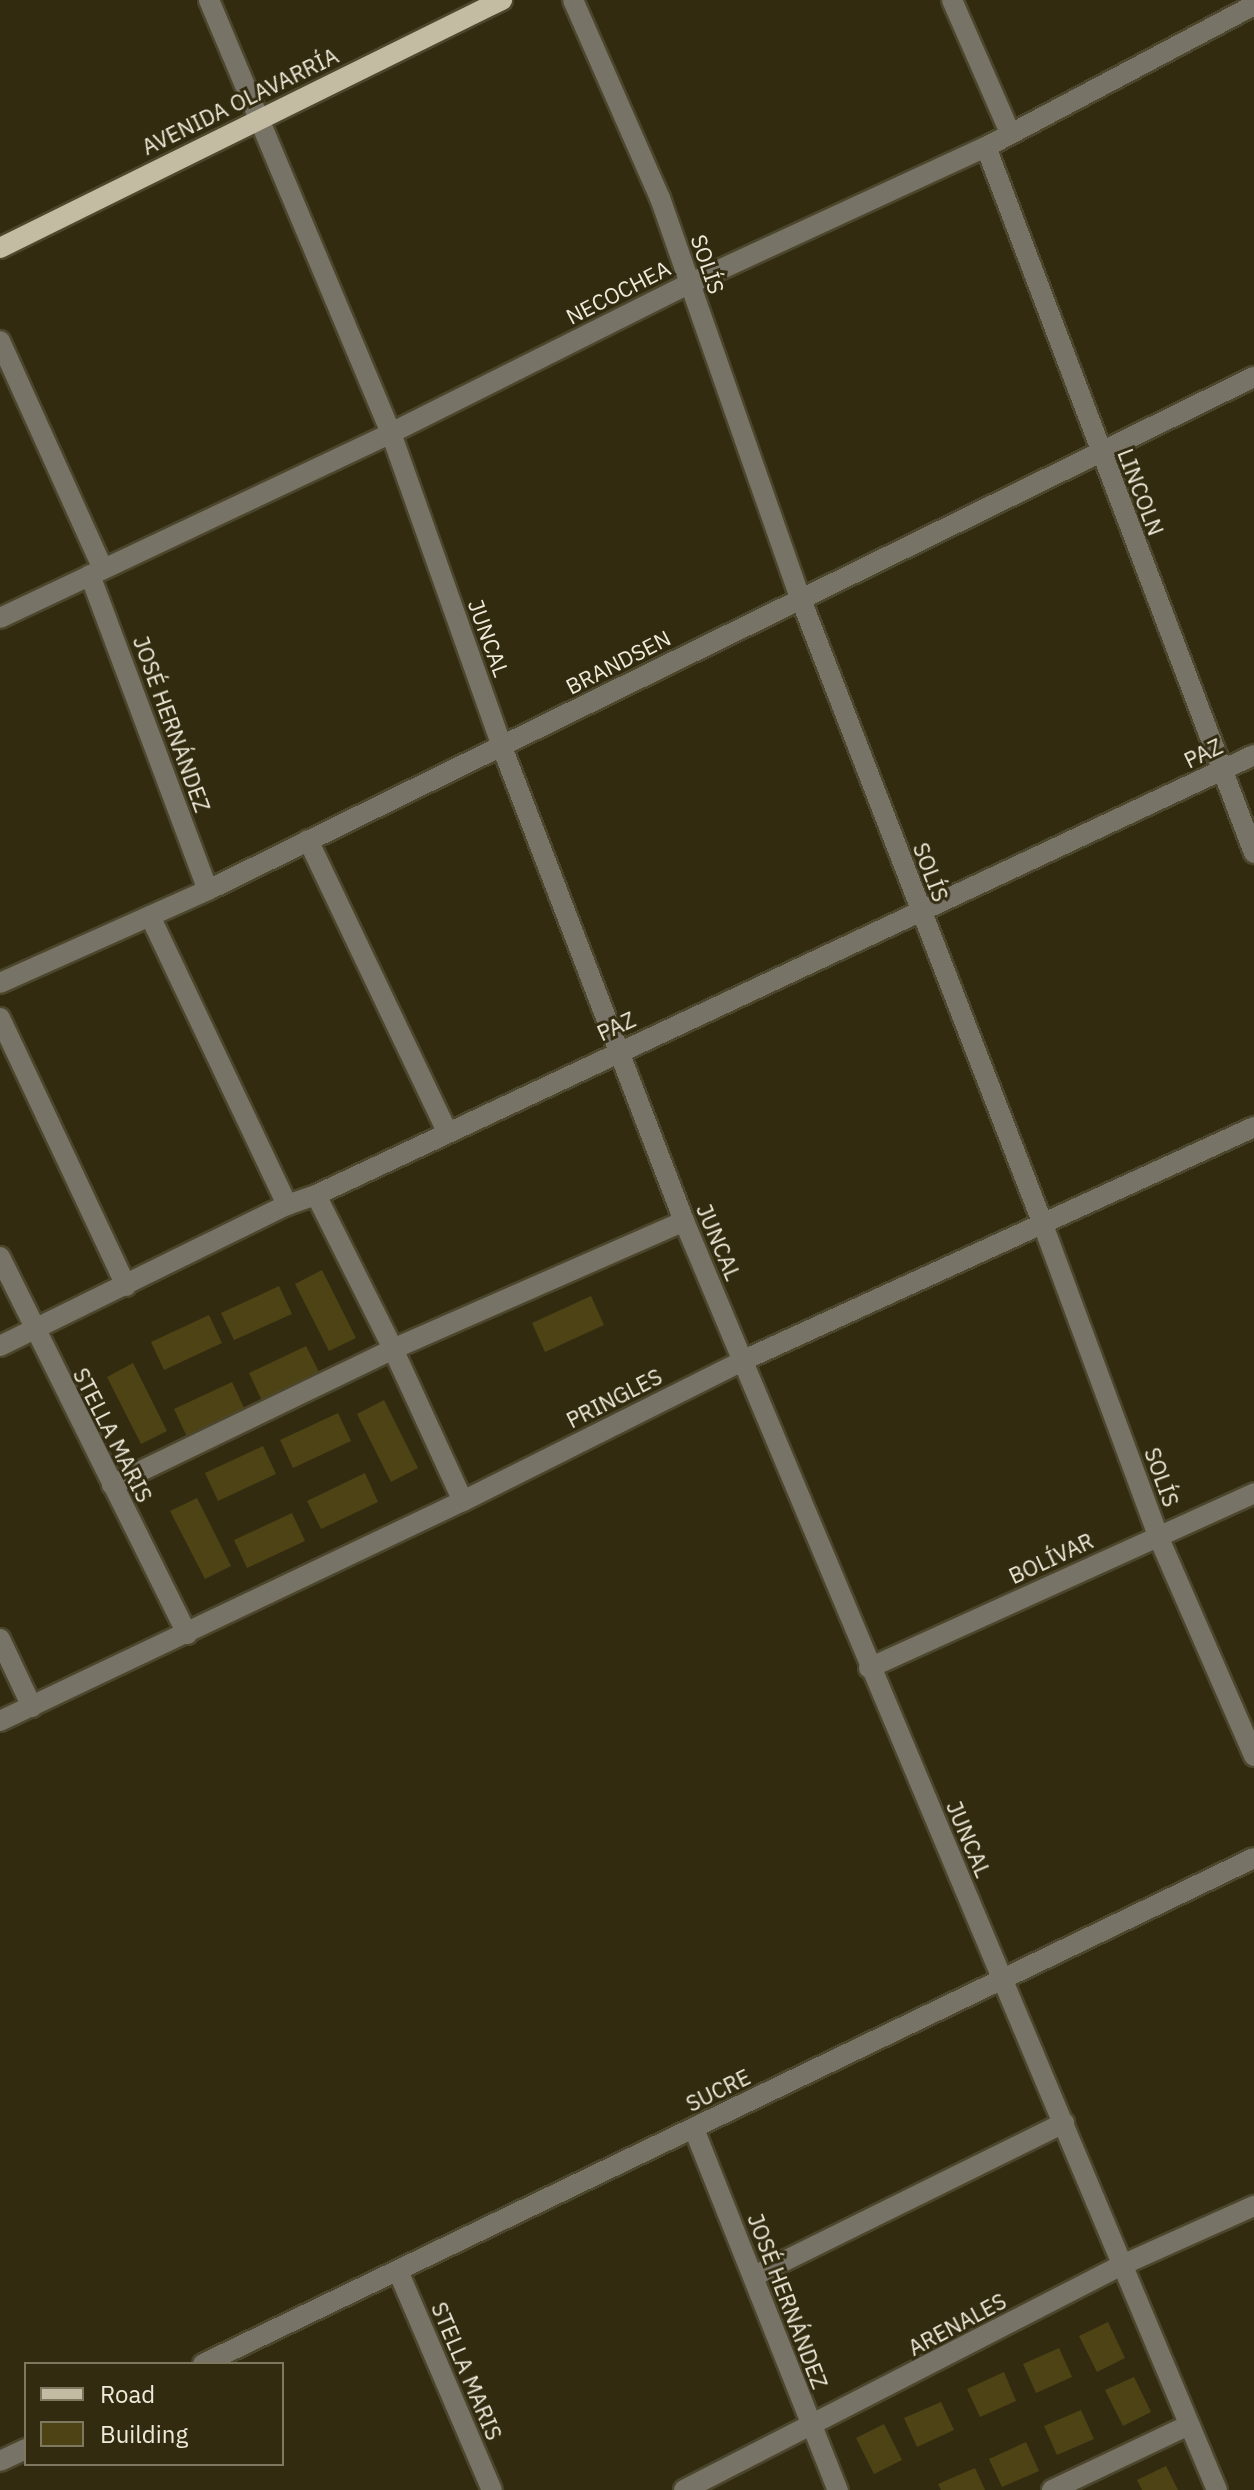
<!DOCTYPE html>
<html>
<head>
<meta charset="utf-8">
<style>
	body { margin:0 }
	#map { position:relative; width:1254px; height:2490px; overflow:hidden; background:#322b10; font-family:"IBM Plex Sans",sans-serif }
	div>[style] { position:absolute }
	.building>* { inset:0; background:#4e4314 }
	.roads { filter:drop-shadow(2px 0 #4c462c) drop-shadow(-2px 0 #4c462c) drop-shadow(0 2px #4c462c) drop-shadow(0 -2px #4c462c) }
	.minor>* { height:20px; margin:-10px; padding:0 10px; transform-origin:10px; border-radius:10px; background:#777467 }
	.major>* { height:20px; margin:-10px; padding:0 10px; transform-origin:10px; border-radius:10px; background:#c3bca2 }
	span { translate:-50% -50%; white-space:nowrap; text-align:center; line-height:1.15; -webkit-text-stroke:6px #322b10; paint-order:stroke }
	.street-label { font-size:22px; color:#efebdb }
	.legend { position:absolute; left:24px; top:2362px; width:260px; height:104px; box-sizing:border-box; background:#322b10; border:2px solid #7e7861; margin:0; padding:10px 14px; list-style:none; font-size:24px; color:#efebdb }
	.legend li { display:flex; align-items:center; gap:16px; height:40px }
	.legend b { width:40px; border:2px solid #7e7861 }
</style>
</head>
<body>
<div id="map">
	<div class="building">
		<i style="clip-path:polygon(322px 1270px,356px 1338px,329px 1351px,295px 1284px)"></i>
		<i style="clip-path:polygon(279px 1286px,292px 1314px,234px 1340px,221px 1313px)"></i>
		<i style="clip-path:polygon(591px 1296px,604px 1325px,545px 1352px,532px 1323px)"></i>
		<i style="clip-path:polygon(209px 1315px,222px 1343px,164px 1370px,151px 1342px)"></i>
		<i style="clip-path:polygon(306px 1346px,320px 1374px,262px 1401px,249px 1373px)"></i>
		<i style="clip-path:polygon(133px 1363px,167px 1431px,141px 1444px,107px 1377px)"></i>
		<i style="clip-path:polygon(232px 1382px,245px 1410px,187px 1437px,174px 1409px)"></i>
		<i style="clip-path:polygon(384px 1400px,418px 1468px,391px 1482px,357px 1414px)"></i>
		<i style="clip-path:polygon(338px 1413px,351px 1441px,293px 1468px,280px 1440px)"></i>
		<i style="clip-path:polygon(263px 1446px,276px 1474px,218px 1501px,205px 1473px)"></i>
		<i style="clip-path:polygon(365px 1473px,378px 1502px,321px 1529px,307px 1501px)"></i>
		<i style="clip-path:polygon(197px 1498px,231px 1566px,205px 1579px,170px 1511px)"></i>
		<i style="clip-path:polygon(292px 1513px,305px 1541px,247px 1568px,234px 1540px)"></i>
		<i style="clip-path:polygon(1108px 2322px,1125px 2358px,1097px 2372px,1079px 2336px)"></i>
		<i style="clip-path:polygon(1059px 2348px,1072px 2377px,1036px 2393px,1023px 2364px)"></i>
		<i style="clip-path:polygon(1004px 2372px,1016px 2401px,980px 2417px,967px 2389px)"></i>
		<i style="clip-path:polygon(1134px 2377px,1151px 2412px,1123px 2426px,1105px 2390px)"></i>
		<i style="clip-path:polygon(941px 2402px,954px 2430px,917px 2447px,904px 2418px)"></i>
		<i style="clip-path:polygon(1081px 2410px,1094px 2439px,1057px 2455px,1044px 2426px)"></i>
		<i style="clip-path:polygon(884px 2424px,902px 2460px,874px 2474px,856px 2438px)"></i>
		<i style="clip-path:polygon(1026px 2442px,1039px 2471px,1002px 2487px,989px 2459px)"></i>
		<i style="clip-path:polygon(1166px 2466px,1178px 2490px,1142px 2490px,1137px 2480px)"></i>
		<i style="clip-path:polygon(975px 2468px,985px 2490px,941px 2490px,938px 2484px)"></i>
	</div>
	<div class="roads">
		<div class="minor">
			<i style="left:209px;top:0;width:470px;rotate:67.2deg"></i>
			<i style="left:391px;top:433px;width:333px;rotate:70.5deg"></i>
			<i style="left:502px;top:747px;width:508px;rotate:68.99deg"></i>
			<i style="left:684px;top:1221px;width:1376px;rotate:67.22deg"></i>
			<i style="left:573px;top:0;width:216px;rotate:66.3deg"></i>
			<i style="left:660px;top:198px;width:423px;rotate:70.7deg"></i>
			<i style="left:800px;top:597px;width:670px;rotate:68.83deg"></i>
			<i style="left:1042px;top:1222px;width:335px;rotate:69.7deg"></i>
			<i style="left:1158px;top:1536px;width:240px;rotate:66.4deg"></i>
			<i style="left:952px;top:0;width:145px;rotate:66.4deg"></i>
			<i style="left:986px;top:147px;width:755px;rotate:69.21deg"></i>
			<i style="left:0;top:341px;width:250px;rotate:65.7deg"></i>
			<i style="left:90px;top:575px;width:336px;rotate:69.5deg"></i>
			<i style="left:0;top:618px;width:433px;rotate:-25.3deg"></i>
			<i style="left:391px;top:433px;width:333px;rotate:-26.6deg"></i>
			<i style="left:689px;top:284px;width:327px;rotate:-24.8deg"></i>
			<i style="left:986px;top:147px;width:303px;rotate:-27.9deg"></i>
			<i style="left:308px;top:840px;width:322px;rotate:64.5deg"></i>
			<i style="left:150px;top:916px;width:320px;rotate:64.6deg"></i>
			<i style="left:0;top:983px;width:228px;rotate:-24.1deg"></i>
			<i style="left:208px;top:890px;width:1165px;rotate:-26.13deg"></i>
			<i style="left:0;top:1018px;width:296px;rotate:64.8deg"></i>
			<i style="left:316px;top:1195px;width:172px;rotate:63.4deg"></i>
			<i style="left:393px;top:1349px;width:167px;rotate:65.3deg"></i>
			<i style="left:0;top:1257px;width:421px;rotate:63.6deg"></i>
			<i style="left:0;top:1346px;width:320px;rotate:-26.2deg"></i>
			<i style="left:287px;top:1205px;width:31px;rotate:-19deg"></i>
			<i style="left:316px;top:1195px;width:1036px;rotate:-25.13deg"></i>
			<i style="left:112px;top:1485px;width:312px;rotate:-25.8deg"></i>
			<i style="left:393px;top:1349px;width:318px;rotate:-23.7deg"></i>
			<i style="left:0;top:1639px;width:75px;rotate:64.8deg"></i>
			<i style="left:869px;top:1668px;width:423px;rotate:-24.4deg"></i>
			<i style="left:0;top:1721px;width:513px;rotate:-25.42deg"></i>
			<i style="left:463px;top:1501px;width:314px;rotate:-26.6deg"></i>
			<i style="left:744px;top:1360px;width:561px;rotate:-24.55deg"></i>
			<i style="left:694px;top:2129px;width:389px;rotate:68.3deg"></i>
			<i style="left:398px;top:2271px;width:238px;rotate:66.8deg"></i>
			<i style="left:754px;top:2276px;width:346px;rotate:-26.3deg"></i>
			<i style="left:203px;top:2364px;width:1166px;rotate:-25.71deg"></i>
			<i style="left:0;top:2461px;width:29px;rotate:-25deg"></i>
			<i style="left:684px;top:2490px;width:492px;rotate:-27.2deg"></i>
			<i style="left:1122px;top:2265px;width:145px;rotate:-24.1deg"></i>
			<i style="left:1052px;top:2490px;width:152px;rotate:-25.4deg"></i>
		</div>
		<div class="major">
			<i style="left:0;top:248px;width:560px;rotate:-26.29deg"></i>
		</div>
	</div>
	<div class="street-label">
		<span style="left:240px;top:101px;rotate:-26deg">AVENIDA OLAVARRÍA</span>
		<span style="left:708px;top:264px;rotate:71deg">SOLÍS</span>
		<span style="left:618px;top:292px;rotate:-27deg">NECOCHEA</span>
		<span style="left:1141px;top:492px;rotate:69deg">LINCOLN</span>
		<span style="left:489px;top:638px;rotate:70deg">JUNCAL</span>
		<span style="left:618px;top:662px;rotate:-27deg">BRANDSEN</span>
		<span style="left:172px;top:724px;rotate:70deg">JOSÉ HERNÁNDEZ</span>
		<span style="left:1203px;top:753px;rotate:-26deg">PAZ</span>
		<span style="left:931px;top:872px;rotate:69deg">SOLÍS</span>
		<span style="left:616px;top:1026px;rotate:-25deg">PAZ</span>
		<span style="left:719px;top:1242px;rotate:67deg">JUNCAL</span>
		<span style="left:614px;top:1398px;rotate:-27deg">PRINGLES</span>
		<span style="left:113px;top:1435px;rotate:63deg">STELLA MARIS</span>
		<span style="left:1162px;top:1477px;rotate:70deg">SOLÍS</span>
		<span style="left:1051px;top:1558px;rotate:-25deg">BOLÍVAR</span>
		<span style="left:969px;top:1839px;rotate:67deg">JUNCAL</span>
		<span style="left:718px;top:2090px;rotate:-26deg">SUCRE</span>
		<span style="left:788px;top:2301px;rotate:69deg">JOSÉ HERNÁNDEZ</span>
		<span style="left:957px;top:2324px;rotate:-28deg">ARENALES</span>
		<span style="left:467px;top:2371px;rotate:67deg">STELLA MARIS</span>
	</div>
	<ul class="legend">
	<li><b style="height:10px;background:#c3bca2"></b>Road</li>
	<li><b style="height:22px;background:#4e4314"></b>Building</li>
	</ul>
</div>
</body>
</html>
